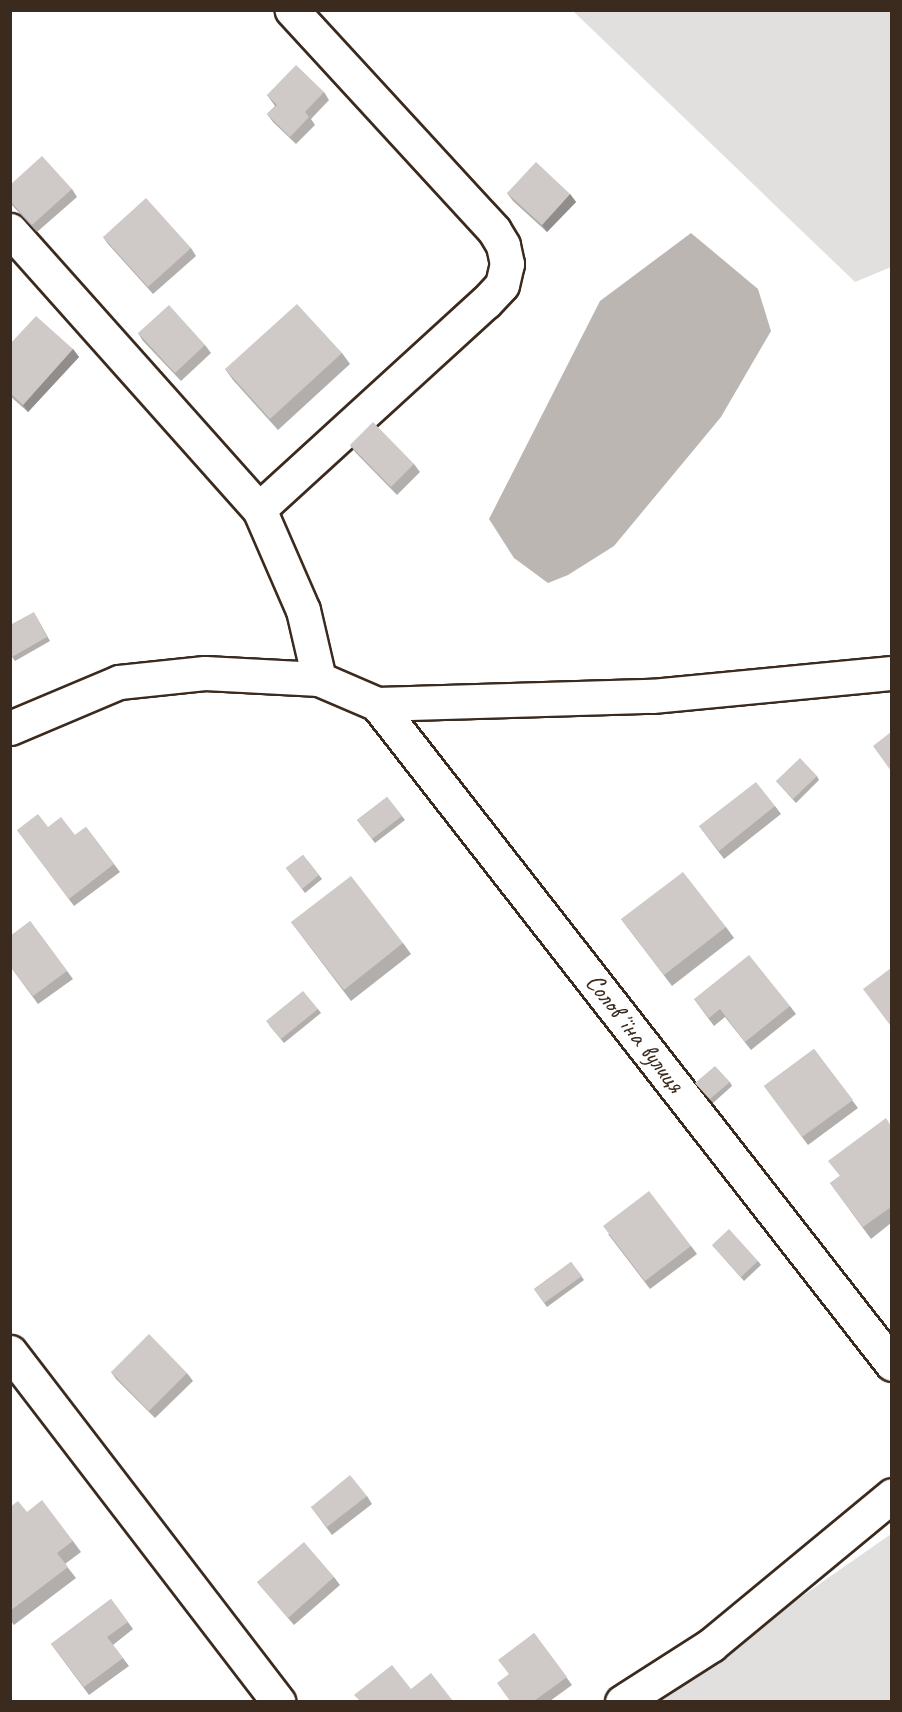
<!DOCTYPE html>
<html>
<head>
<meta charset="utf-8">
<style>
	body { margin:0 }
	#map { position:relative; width:902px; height:1712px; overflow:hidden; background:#fff; font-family:Caveat,sans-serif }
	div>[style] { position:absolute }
	.green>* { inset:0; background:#e2e0de }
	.water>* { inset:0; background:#bcb6b3 }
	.roads { filter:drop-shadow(2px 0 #3b2a1e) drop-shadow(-2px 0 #3b2a1e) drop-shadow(0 2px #3b2a1e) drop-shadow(0 -2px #3b2a1e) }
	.minor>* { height:33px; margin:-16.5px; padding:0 16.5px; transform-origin:16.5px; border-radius:16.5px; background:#fff }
	.wall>* { inset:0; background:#b2aeab }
	.shaded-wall>* { inset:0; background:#918d8b }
	.building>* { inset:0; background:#cfcac7 }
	span { translate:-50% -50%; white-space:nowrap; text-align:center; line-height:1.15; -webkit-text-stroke:4.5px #fff; paint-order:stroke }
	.street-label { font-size:26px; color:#3b2a1e }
	.frame { position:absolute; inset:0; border:12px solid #3b2a1e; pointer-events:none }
</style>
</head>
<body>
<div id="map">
	<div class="green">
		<i style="clip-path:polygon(573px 11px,891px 11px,891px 267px,855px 282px)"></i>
		<i style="clip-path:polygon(891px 1534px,891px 1701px,652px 1701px)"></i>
	</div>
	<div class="water">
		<i style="clip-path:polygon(691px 233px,758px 289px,771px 331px,721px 417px,614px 546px,568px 575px,548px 583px,514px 558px,489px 519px,600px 301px)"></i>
	</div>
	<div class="roads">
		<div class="minor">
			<i style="left:10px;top:230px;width:374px;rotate:48.3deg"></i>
			<i style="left:259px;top:509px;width:110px;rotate:66.5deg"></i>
			<i style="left:303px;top:610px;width:71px;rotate:76.9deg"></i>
			<i style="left:259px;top:509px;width:307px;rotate:-42.4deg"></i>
			<i style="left:486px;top:302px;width:23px;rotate:-47deg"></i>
			<i style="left:502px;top:285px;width:22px;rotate:-77deg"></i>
			<i style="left:507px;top:264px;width:19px;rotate:-102deg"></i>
			<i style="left:503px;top:245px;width:17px;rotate:-121deg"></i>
			<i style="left:494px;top:230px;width:299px;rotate:-132.6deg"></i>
			<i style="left:377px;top:704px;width:837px;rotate:52.03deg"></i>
			<i style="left:10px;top:728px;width:118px;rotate:-22.9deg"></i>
			<i style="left:119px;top:682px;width:86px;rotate:-6deg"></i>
			<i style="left:205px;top:673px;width:114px;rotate:3deg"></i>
			<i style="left:319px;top:679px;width:63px;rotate:23.3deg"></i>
			<i style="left:377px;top:704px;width:275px;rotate:-1.7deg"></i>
			<i style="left:652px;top:696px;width:241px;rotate:-5.5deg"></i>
			<i style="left:10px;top:1352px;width:441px;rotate:52.5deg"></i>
			<i style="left:622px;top:1702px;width:106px;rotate:-32.6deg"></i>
			<i style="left:711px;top:1645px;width:235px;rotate:-39.6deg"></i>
		</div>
	</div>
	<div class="wall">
		<i style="clip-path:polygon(324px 92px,329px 100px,311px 119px,315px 125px,296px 144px,273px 122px,267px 114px,275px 106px,267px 95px)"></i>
		<i style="clip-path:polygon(10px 185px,72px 189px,77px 197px,37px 232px,10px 203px)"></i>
		<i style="clip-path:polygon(507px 193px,570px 194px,576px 202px,547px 232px,513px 201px)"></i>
		<i style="clip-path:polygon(103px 237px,191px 248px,196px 256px,153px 294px,108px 244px)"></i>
		<i style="clip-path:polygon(138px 333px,205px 345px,211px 353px,181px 381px,143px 341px)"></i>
		<i style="clip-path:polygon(10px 344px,73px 349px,79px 357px,28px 412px,10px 396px)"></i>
		<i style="clip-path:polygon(342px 353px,350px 364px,278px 430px,233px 380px,225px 369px)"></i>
		<i style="clip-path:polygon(350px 445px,414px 464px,420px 472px,397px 495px,356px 453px)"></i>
		<i style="clip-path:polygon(36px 616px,50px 641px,15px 661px,10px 654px)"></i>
		<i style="clip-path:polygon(817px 776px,819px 780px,796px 803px,776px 781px)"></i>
		<i style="clip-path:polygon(387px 797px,405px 820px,375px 843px,357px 820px)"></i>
		<i style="clip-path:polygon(775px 806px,781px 814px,724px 859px,699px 826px)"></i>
		<i style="clip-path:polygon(48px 827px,75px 835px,86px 827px,120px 872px,74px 906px,17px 830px)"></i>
		<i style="clip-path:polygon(303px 855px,322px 879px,305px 893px,286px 868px)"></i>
		<i style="clip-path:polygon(621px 919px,726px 927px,734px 938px,672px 986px)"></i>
		<i style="clip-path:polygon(30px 921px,73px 979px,38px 1004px,10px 966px)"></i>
		<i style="clip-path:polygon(291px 922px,403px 943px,411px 954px,351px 1001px)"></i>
		<i style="clip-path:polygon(694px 999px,790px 1006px,796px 1014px,751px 1050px,725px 1017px,714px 1026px)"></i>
		<i style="clip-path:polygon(318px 1009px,321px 1013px,284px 1043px,269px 1025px)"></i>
		<i style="clip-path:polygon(814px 1049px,858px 1108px,808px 1145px,764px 1086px)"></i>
		<i style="clip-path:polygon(730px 1082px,732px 1086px,713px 1103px,695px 1083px)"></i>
		<i style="clip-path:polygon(891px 1126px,891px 1223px,871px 1239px,830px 1183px,840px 1176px)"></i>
		<i style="clip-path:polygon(608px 1234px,691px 1246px,697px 1254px,650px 1289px)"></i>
		<i style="clip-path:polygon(712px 1245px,758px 1261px,761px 1265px,744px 1281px)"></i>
		<i style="clip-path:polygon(571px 1262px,584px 1280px,547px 1307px,534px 1289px)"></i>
		<i style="clip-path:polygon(111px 1372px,187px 1373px,193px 1381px,155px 1418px,116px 1379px)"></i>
		<i style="clip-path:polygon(367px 1496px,372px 1504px,332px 1535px,311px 1507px)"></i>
		<i style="clip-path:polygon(10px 1507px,27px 1512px,73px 1541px,81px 1552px,65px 1564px,76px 1578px,14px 1625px,10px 1620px)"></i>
		<i style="clip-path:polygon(334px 1577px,340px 1585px,294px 1625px,263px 1589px,257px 1582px)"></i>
		<i style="clip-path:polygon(111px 1599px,133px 1629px,113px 1645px,129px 1666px,89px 1695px,51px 1644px)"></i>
		<i style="clip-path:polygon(534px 1633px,572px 1685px,550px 1701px,510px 1701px,509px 1674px)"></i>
	</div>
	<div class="shaded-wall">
		<i style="clip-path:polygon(570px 194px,576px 202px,547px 232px,542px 225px)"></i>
		<i style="clip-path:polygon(73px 349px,79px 357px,28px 412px,23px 405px)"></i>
	</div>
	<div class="building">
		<i style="clip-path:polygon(296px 65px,324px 92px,305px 112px,309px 117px,290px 137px,267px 114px,277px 105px,267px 95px)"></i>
		<i style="clip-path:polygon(42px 156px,72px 189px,32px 225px,10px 201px,10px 185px)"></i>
		<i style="clip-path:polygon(536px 162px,570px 194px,542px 225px,507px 193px)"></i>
		<i style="clip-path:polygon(146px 198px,191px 248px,148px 287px,103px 237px)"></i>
		<i style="clip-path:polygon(297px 304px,342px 353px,270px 419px,225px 369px)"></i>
		<i style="clip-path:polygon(169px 305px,205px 345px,175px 373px,138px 333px)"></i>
		<i style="clip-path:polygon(36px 316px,73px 349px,23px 405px,10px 393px,10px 344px)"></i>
		<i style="clip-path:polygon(373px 422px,414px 464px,391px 487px,350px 445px)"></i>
		<i style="clip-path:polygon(34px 612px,47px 637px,12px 657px,10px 654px,10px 625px)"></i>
		<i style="clip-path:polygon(891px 732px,891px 771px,873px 746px)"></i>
		<i style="clip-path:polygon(800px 758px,817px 776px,793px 799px,776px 781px)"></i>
		<i style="clip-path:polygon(756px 782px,775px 806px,719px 851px,699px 826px)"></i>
		<i style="clip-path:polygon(387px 797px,402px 816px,372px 839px,357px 820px)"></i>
		<i style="clip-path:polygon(38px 814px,48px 827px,61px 817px,75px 835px,86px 827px,114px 864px,69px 899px,17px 830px)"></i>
		<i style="clip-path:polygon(303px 855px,319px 875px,302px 889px,286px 868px)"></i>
		<i style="clip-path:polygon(683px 872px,726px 927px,664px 975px,621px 919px)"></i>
		<i style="clip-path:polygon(351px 876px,403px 943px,344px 990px,291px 922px)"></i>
		<i style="clip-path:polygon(30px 921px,67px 971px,33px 996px,10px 966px,10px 936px)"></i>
		<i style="clip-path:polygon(749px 955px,790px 1006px,745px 1042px,720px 1009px,709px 1018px,694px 999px)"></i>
		<i style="clip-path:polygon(891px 968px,891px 1024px,890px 1025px,863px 989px)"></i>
		<i style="clip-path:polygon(303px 991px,318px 1009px,281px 1039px,266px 1021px)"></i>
		<i style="clip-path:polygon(814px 1049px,853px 1100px,802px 1137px,764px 1086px)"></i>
		<i style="clip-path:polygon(715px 1066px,730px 1082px,710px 1099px,695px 1083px)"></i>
		<i style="clip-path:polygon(886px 1118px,891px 1126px,891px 1207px,863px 1227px,830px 1183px,840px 1176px,828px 1161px)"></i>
		<i style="clip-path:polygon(649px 1191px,691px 1246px,645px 1281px,603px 1226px)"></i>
		<i style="clip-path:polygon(729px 1229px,758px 1261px,741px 1277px,712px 1245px)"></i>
		<i style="clip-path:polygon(571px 1262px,582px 1276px,544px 1303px,534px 1289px)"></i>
		<i style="clip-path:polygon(149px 1334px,187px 1373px,149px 1411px,111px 1372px)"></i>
		<i style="clip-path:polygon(350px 1475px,367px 1496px,327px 1527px,311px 1507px)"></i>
		<i style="clip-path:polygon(42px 1500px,73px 1541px,57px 1553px,68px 1567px,10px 1611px,10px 1507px,18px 1501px,27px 1512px)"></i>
		<i style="clip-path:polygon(304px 1542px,334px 1577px,288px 1618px,257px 1582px)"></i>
		<i style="clip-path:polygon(111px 1599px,128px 1622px,107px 1637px,123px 1658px,84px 1687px,51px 1644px)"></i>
		<i style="clip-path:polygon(534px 1633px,567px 1677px,534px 1701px,510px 1701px,497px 1683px,509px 1674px,498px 1660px)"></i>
		<i style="clip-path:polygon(392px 1665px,411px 1689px,431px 1673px,453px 1701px,360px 1701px,354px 1695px)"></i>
	</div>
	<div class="street-label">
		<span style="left:635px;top:1033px;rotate:52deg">Соловʼїна вулиця</span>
	</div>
	<div class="frame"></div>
</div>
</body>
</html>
